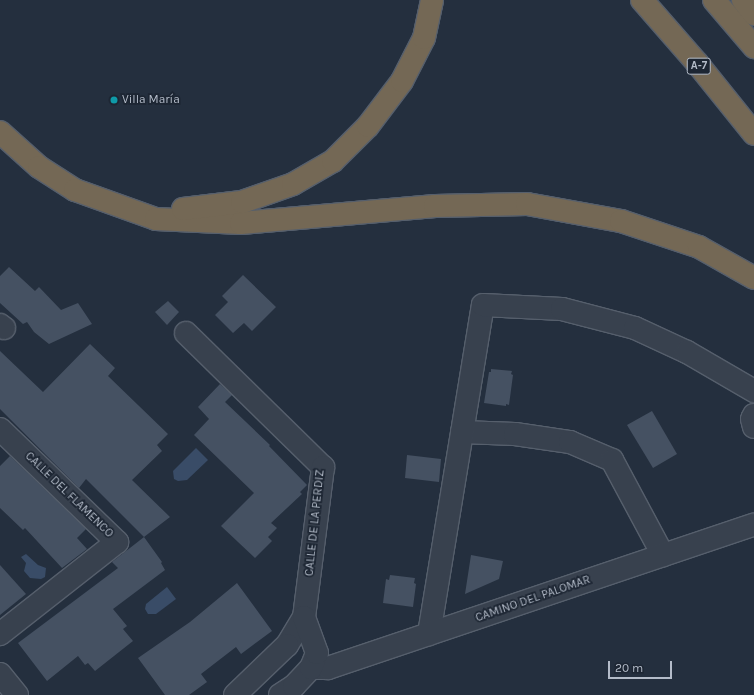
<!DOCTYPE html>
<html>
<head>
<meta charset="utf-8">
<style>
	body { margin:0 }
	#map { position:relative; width:754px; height:695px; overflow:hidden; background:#242f3e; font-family:Karla,sans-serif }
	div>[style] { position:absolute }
	.water>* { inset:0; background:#394c67 }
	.building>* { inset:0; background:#455162 }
	.roads { filter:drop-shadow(1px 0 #565f6c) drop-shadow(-1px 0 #565f6c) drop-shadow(0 1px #565f6c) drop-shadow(0 -1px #565f6c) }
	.minor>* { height:22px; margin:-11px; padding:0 11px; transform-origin:11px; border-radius:11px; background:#38414e }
	.highway>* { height:22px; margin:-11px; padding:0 11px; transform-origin:11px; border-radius:11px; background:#746855 }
	.dots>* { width:11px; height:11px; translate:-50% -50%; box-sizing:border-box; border:2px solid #1d2633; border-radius:50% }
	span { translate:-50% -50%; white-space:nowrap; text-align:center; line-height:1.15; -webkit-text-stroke:3.5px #1d2633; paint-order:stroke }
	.shield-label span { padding:1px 3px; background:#1d2633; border:1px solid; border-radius:3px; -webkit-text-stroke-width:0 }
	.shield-label { font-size:11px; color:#b4bcc9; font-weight:700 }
	.poi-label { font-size:12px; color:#b4bcc9 }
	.left { translate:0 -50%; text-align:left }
	.street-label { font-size:12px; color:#b4bcc9 }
	.scale { position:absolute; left:608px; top:661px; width:64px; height:18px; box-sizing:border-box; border:2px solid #b4bcc9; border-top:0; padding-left:5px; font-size:12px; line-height:14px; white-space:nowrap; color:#b4bcc9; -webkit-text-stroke:3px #1d2633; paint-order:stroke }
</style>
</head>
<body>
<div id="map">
	<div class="water">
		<i style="clip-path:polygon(196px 448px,208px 460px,187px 480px,178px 481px,174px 479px,173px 471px)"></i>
		<i style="clip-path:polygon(26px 554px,38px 565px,46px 568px,45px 577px,41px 579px,30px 578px,24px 571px,26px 563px,21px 557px)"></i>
		<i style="clip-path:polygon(167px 587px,176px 599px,156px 614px,148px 614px,145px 609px,146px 604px)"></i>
	</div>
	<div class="building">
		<i style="clip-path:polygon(9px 267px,35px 291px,39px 287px,61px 310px,78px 303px,92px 324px,49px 344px,34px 332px,27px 322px,23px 324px,0 303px,0 276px)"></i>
		<i style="clip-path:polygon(243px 275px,276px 307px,252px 331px,244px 323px,233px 333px,215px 315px,228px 302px,222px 296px)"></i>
		<i style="clip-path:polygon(168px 301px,179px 312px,167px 325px,155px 312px)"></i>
		<i style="clip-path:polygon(90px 344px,115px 368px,108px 376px,168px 434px,157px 445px,162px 451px,132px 480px,170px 517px,144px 537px,86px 479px,79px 488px,0 409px,0 351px,43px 392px)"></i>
		<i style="clip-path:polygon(491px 369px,512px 371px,511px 374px,513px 375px,509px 405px,506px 404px,506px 406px,484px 403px,489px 372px,491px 372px)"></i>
		<i style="clip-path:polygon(220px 384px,232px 395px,225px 402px,270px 445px,269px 446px,307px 485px,300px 492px,302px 494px,271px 523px,277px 528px,268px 537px,272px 541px,255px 558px,221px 526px,254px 493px,194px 435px,209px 419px,198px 407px)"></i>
		<i style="clip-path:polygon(652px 411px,677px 454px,653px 468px,627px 425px)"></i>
		<i style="clip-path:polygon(407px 455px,441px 459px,439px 482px,405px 478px)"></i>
		<i style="clip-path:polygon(10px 456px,86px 529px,77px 538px,87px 549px,62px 568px,25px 528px,23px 530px,0 508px,0 466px)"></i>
		<i style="clip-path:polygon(144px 537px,162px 562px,161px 563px,165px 570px,113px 609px,127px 626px,123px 629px,133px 641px,95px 671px,88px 663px,85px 665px,78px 656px,47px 681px,18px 643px,118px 568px,112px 562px)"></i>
		<i style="clip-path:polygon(471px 555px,503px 561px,499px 579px,465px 594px)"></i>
		<i style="clip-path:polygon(0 565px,26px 594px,0 615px)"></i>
		<i style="clip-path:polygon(390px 575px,415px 578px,414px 583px,416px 584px,413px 607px,383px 603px,386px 579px,389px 580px)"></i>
		<i style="clip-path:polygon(237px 583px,272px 631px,241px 654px,236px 647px,201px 674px,207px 682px,189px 695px,165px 695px,138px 658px,190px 622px)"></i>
	</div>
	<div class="roads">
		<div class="minor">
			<i style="left:0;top:325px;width:5px;rotate:37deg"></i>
			<i style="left:186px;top:333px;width:192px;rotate:44.4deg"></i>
			<i style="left:323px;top:467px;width:151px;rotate:97.2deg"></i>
			<i style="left:304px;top:617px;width:33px;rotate:121deg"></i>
			<i style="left:287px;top:645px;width:72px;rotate:136.1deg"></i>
			<i style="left:754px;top:415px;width:4px;rotate:117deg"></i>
			<i style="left:752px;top:419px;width:8px;rotate:76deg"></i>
			<i style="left:0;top:429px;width:163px;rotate:44deg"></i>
			<i style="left:117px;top:542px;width:149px;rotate:141.8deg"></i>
			<i style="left:462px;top:432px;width:53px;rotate:2.2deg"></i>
			<i style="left:515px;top:434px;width:56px;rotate:8.3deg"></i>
			<i style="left:570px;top:442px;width:46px;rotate:23.2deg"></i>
			<i style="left:612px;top:460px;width:108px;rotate:61.8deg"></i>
			<i style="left:429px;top:634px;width:333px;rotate:-80.7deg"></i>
			<i style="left:483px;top:305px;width:79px;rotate:2.9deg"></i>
			<i style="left:562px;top:309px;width:75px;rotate:14.6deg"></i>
			<i style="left:635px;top:328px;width:57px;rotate:24.8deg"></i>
			<i style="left:687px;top:352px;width:78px;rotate:30.2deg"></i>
			<i style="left:311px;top:668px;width:17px"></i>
			<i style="left:328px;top:668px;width:449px;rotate:-18.6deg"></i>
			<i style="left:0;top:674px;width:27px;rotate:51deg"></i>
			<i style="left:280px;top:695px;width:17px;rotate:-33deg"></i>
			<i style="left:294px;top:686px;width:25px;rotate:-47deg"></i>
			<i style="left:311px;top:668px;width:16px;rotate:-68deg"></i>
			<i style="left:317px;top:653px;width:38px;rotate:-110deg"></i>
		</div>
		<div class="highway">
			<i style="left:642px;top:0;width:84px;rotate:48.9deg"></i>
			<i style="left:697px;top:63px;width:91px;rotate:51.2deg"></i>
			<i style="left:714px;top:0;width:62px;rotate:49.6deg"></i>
			<i style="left:743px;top:0;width:18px;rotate:52deg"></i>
			<i style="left:0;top:132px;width:52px;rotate:41.9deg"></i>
			<i style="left:39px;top:167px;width:43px;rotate:32.6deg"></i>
			<i style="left:75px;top:190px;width:86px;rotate:19.7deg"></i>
			<i style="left:156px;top:219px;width:85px;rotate:2.7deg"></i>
			<i style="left:241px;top:223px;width:195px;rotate:-5deg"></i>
			<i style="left:435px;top:206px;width:92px;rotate:-1.2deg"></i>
			<i style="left:527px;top:204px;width:96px;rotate:10.3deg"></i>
			<i style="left:621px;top:221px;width:82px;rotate:18.4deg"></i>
			<i style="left:699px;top:247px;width:63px;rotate:29.4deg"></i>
			<i style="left:183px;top:209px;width:59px;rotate:-6.8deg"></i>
			<i style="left:242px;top:202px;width:54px;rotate:-19.4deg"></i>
			<i style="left:293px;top:184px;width:46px;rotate:-29.9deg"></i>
			<i style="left:333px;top:161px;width:49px;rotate:-45deg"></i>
			<i style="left:368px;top:126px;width:56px;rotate:-52.9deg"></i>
			<i style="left:402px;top:81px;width:48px;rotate:-62.9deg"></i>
			<i style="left:424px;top:38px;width:39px;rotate:-78deg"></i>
		</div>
	</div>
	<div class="dots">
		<i style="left:114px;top:100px;background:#0f9aa8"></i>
	</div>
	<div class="shield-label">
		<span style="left:699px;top:66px">A-7</span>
	</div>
	<div class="poi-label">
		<span class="left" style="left:122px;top:100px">Villa María</span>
	</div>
	<div class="street-label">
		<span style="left:69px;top:495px;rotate:44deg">CALLE DEL FLAMENCO</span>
		<span style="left:315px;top:523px;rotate:-84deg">CALLE DE LA PERDIZ</span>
		<span style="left:533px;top:599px;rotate:-19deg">CAMINO DEL PALOMAR</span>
	</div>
	<div class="scale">20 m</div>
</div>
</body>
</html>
